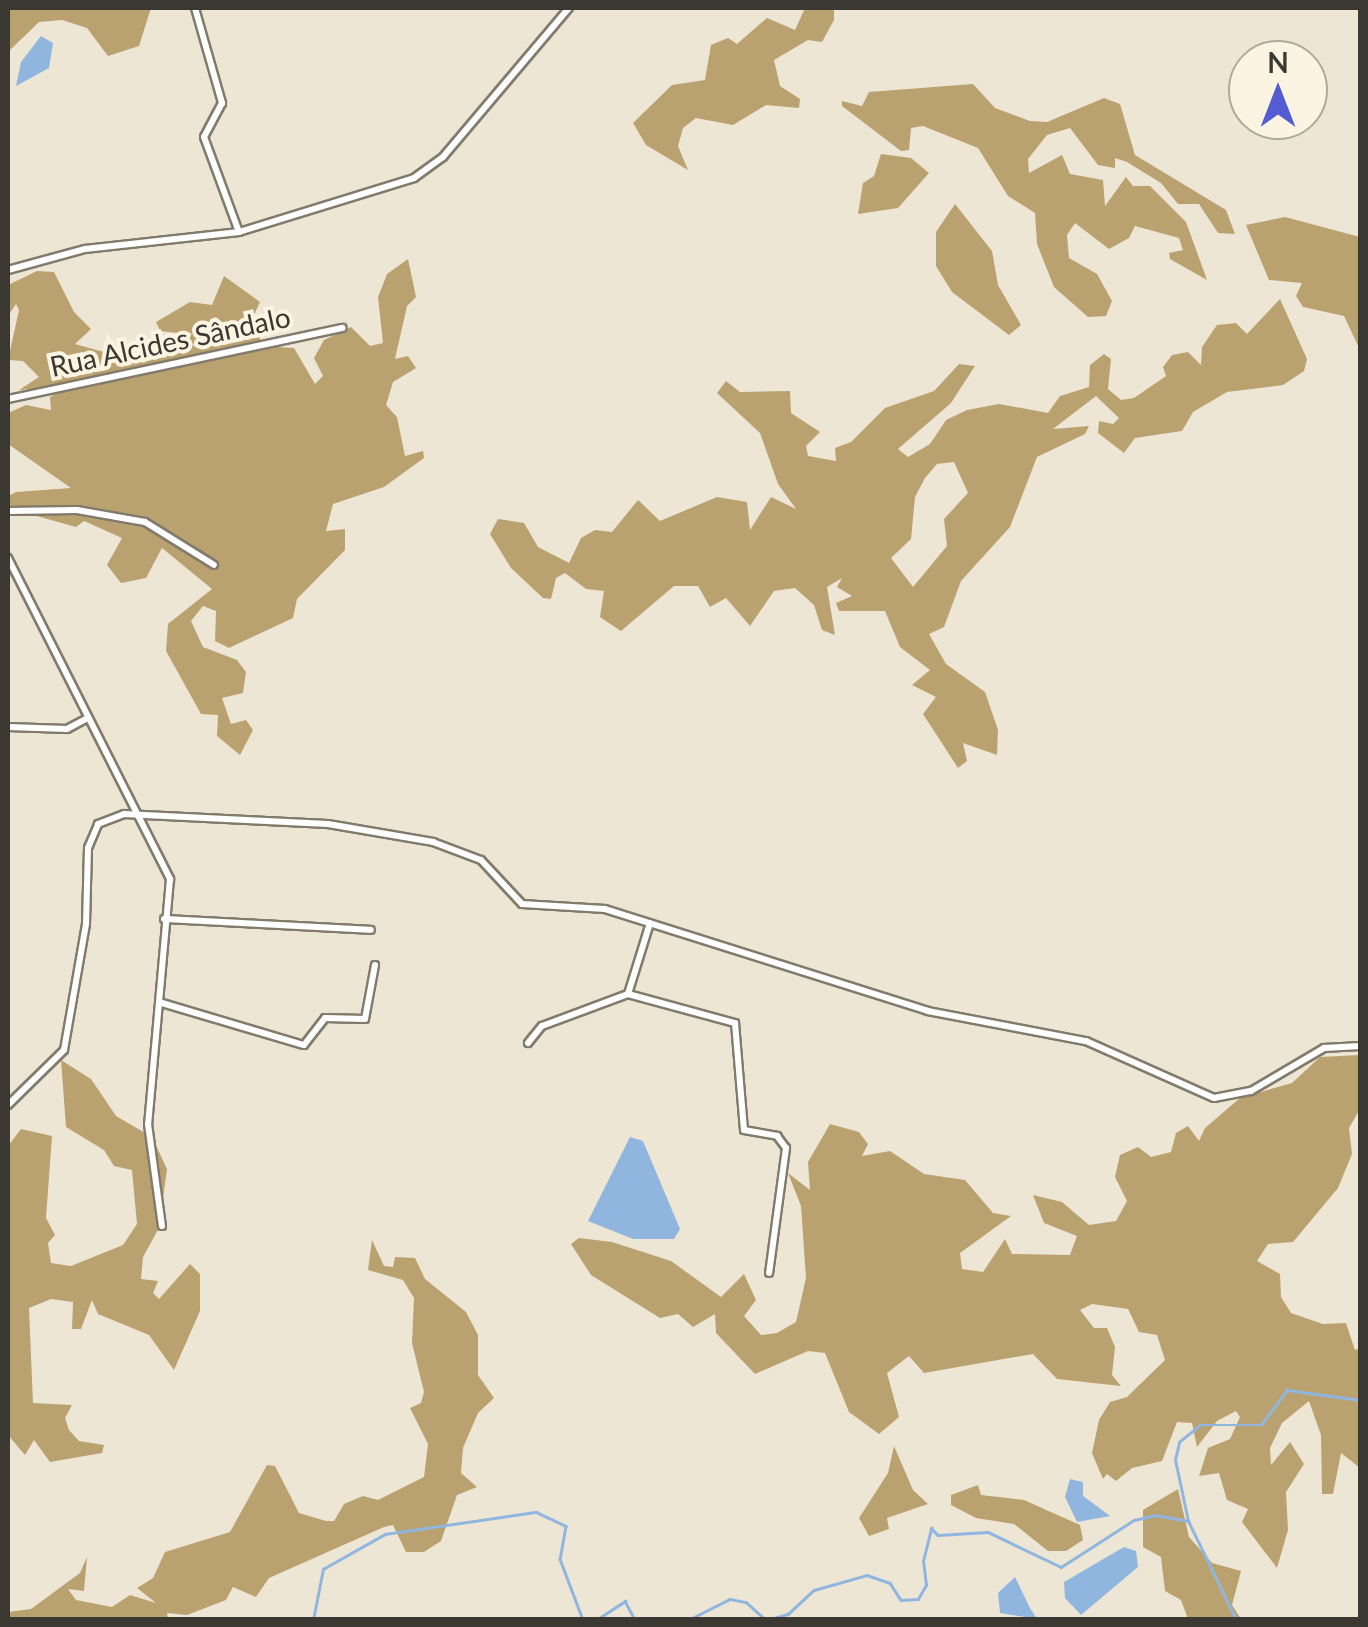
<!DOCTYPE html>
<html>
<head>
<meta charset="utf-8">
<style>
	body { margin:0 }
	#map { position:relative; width:1368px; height:1627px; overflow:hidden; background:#eee6d5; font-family:Lato,sans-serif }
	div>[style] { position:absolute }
	.forest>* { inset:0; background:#b9a26f }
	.water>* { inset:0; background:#90b6e0 }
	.stream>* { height:2.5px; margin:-1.25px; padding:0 1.25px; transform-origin:1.25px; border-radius:1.25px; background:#90b6e0 }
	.roads { filter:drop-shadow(2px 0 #827b6c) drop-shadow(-2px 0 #827b6c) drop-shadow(0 2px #827b6c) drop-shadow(0 -2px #827b6c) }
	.minor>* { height:6px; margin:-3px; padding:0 3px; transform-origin:3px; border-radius:3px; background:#fff }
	span { translate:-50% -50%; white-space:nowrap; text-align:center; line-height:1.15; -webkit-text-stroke:8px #fbf4e2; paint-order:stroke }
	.street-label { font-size:28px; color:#3b3831 }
	.frame { position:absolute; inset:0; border:10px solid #3b3831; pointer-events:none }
	.north { position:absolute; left:1228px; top:40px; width:100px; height:100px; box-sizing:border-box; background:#fbf4e2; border:2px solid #aea99b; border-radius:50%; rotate:0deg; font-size:28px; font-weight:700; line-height:40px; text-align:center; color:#3b3831 }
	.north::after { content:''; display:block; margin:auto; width:35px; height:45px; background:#535cd3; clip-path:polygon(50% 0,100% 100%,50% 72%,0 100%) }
</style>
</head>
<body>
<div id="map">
	<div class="forest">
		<i style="clip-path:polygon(8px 8px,151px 8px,139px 46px,108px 56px,87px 28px,62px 20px,39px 22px,8px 52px)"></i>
		<i style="clip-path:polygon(805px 8px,834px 8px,834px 20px,822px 42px,808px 40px,774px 60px,780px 86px,800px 99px,799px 108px,766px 105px,733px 125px,696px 118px,683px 128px,678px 146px,688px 170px,646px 145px,633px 123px,672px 85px,705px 80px,711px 45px,728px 38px,737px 44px,767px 18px,795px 30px)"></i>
		<i style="clip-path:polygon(973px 84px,995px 108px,1030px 121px,1047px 122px,1104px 98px,1120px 104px,1135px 155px,1226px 210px,1235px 234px,1218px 233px,1199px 204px,1178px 204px,1161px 183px,1127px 162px,1115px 158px,1115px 168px,1098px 165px,1070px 128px,1047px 135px,1028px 159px,1029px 173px,1062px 155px,1070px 174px,1103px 180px,1105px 206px,1126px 177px,1133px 186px,1150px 186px,1186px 222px,1207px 280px,1170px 259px,1169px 253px,1183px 250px,1179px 238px,1135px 226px,1129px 238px,1109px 249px,1075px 223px,1067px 235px,1069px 258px,1097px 274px,1112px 301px,1106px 316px,1088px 317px,1054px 287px,1037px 244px,1035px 213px,1008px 196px,978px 148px,923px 126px,911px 128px,909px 150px,901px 151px,842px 106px,842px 101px,862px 106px,869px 92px)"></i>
		<i style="clip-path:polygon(881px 154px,911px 158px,929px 173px,898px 208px,858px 214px,863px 183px,874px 176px)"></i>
		<i style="clip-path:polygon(955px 204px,992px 251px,998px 285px,1021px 325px,1009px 335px,952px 292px,936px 266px,936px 232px)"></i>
		<i style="clip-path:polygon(1285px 217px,1360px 237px,1360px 350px,1344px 316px,1303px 307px,1296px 296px,1302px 283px,1269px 280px,1246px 225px)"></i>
		<i style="clip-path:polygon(408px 259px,416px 297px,407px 306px,395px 359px,408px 356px,416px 368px,393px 382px,386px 405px,397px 417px,405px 456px,423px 451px,424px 458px,384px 487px,333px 504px,326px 531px,345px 529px,345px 550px,297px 599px,293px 618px,229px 648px,215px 641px,216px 611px,203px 606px,191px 621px,203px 647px,237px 660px,246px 672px,243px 693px,222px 698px,231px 724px,246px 720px,253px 730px,240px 755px,217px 736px,218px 715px,201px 714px,166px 651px,168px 624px,212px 589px,162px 548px,146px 578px,121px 583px,107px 565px,122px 538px,84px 521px,76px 527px,8px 508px,8px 496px,16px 492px,71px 488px,8px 444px,8px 413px,26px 405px,51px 410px,50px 397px,69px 386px,19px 390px,39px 377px,23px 361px,8px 360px,19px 310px,16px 304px,8px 316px,8px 285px,37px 271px,54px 272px,74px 312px,91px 329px,75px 344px,144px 363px,164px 344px,190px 346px,187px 334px,160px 331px,156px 322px,190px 302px,212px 305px,224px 276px,260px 302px,252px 319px,263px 346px,294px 348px,315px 384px,323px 376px,314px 358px,324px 340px,351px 327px,370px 346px,383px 343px,378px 297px,387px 274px)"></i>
		<i style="clip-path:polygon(evenodd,1280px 299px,1307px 359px,1304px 371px,1283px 385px,1227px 392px,1193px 412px,1182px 431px,1135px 438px,1124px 453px,1098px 433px,1099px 421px,1113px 424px,1119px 418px,1096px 396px,1053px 429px,1089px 426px,1085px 434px,1037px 457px,1010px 527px,961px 581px,944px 627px,929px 634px,946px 664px,985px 692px,998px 730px,997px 755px,963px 743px,967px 761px,958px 768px,923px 714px,936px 697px,912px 685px,930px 670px,900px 647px,885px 611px,839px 611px,836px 603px,852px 596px,837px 587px,842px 578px,827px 587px,835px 635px,822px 630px,814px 605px,795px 588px,774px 591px,750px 626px,726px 598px,710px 607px,698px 586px,674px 586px,621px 631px,600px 617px,604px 591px,586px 589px,565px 573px,556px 578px,551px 599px,543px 598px,511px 568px,490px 534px,498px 519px,524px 523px,538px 547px,569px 563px,581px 538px,595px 530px,612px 532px,638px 500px,660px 521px,717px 497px,747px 502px,750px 530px,771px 497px,796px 509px,778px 484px,760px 433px,717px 393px,726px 381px,740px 392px,790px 391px,791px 413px,820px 432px,806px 446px,808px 456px,836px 461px,835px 448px,851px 442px,885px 408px,934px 391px,959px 364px,975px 366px,951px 403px,898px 449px,908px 457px,930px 444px,946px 420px,967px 410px,999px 404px,1048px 413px,1060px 396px,1089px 387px,1090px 365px,1104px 354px,1111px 359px,1108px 389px,1121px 400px,1134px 398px,1166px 376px,1163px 367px,1172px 355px,1188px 352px,1201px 365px,1202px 347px,1217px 325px,1236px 323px,1247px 334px,1280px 299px,954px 462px,968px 493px,944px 519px,947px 546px,913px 587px,891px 558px,911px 539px,915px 497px,925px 478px,937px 464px,954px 462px)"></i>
		<i style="clip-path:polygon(1360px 1055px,1360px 1109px,1349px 1128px,1352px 1154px,1338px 1188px,1293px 1242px,1268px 1244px,1257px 1261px,1280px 1274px,1281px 1297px,1291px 1313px,1323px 1324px,1346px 1323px,1355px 1350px,1360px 1348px,1360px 1468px,1341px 1453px,1333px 1494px,1322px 1494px,1321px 1435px,1309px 1401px,1282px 1423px,1270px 1448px,1271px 1465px,1290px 1442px,1304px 1464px,1286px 1492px,1288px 1530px,1277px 1568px,1242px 1522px,1248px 1509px,1227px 1500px,1219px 1473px,1199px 1476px,1208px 1448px,1230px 1439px,1240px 1417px,1236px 1411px,1217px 1421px,1197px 1447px,1192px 1423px,1177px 1422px,1162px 1461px,1132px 1468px,1116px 1481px,1107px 1474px,1103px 1479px,1092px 1453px,1099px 1420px,1110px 1402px,1127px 1397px,1165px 1360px,1157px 1335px,1139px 1332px,1128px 1309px,1092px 1304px,1080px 1310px,1094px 1328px,1107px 1328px,1115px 1347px,1112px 1375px,1121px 1386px,1057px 1379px,1033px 1354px,924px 1373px,909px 1356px,887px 1373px,899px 1417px,879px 1434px,849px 1412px,825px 1353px,808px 1351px,755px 1374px,716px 1333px,715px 1314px,693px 1327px,678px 1314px,660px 1318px,591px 1275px,571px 1244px,579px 1238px,612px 1242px,671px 1261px,721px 1297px,744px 1274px,756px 1300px,744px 1316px,761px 1335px,777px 1333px,796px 1322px,806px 1278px,801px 1206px,788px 1173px,810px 1190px,808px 1162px,830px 1124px,859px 1132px,868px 1144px,862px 1156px,890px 1151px,924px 1174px,965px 1180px,993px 1213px,1011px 1216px,960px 1253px,962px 1269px,983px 1272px,1005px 1239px,1012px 1254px,1070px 1255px,1077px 1236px,1044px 1223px,1033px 1195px,1062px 1202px,1089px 1225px,1116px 1221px,1127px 1201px,1115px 1177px,1120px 1155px,1138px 1147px,1151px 1157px,1171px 1152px,1176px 1133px,1188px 1126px,1199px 1141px,1205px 1128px,1240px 1098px,1292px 1083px,1320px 1057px)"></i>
		<i style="clip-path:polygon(61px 1060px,91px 1079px,116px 1116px,152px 1137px,167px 1169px,159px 1228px,143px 1257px,141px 1279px,158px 1281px,153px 1293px,159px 1299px,190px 1264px,200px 1274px,200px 1311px,174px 1370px,149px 1335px,98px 1314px,92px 1300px,81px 1329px,72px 1329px,73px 1302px,51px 1299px,29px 1308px,33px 1403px,72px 1405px,65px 1418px,69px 1430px,79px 1441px,104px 1445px,102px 1453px,50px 1462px,34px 1440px,25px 1455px,8px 1435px,8px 1146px,21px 1129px,52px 1136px,46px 1218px,55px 1235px,48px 1243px,51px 1263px,71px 1266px,123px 1245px,137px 1224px,132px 1170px,114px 1166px,104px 1150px,66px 1127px)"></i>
		<i style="clip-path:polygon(372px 1240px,384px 1266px,393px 1267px,395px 1257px,415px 1258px,425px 1279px,466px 1312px,478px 1335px,478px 1375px,494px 1398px,478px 1413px,463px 1448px,461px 1473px,477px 1487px,457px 1495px,441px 1541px,424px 1552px,406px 1552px,393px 1525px,384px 1527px,269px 1578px,256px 1597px,233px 1587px,226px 1600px,187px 1615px,167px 1613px,168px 1619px,8px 1619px,8px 1612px,31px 1609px,80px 1573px,87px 1557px,84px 1591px,68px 1589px,76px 1600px,112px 1607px,130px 1595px,156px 1603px,137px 1588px,153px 1578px,165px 1552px,230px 1532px,267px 1465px,275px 1466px,299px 1513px,326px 1521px,334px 1521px,344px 1504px,363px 1496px,378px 1500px,424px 1477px,428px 1444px,410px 1408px,421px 1403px,424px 1392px,412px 1343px,414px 1298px,403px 1280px,368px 1270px)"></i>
		<i style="clip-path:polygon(894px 1446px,913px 1490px,928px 1504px,887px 1518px,889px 1529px,869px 1536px,859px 1518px,888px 1473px)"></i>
		<i style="clip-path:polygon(978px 1485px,981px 1495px,1024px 1500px,1080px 1525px,1083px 1540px,1066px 1551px,1048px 1551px,1014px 1524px,976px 1518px,951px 1505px,951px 1495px)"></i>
		<i style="clip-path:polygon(1178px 1489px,1189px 1537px,1212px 1563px,1241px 1571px,1232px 1605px,1241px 1619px,1188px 1619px,1181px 1600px,1165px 1591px,1161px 1557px,1143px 1547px,1143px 1510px)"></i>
	</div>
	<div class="water">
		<i style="clip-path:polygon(41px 36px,53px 43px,49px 68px,16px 86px,21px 62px)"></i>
		<i style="clip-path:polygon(630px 1137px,643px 1141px,680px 1229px,674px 1239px,633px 1239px,588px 1221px)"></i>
		<i style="clip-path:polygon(1070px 1479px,1083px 1482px,1083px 1496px,1110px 1516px,1077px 1522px,1065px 1497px)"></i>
		<i style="clip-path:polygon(1124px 1547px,1136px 1551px,1138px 1567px,1081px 1615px,1065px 1598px,1064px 1582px)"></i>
		<i style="clip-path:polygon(1015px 1577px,1030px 1608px,1037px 1619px,1000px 1613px,998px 1593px)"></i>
	</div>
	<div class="stream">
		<i style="left:313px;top:1620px;width:52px;rotate:-78.9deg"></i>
		<i style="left:323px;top:1569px;width:71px;rotate:-29.4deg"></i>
		<i style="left:385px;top:1534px;width:153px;rotate:-8.3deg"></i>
		<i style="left:536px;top:1512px;width:33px;rotate:25deg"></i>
		<i style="left:566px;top:1526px;width:34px;rotate:100deg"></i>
		<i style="left:560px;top:1559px;width:65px;rotate:69.3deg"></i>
		<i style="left:596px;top:1620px;width:35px;rotate:-33deg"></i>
		<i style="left:625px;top:1601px;width:21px;rotate:62deg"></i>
		<i style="left:688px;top:1620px;width:47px;rotate:-26.6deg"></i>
		<i style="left:730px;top:1599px;width:16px;rotate:11deg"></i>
		<i style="left:746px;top:1602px;width:25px;rotate:42deg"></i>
		<i style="left:767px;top:1620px;width:22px;rotate:-16deg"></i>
		<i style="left:788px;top:1614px;width:35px;rotate:-43deg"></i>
		<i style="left:814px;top:1590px;width:55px;rotate:-15.8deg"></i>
		<i style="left:867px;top:1575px;width:24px;rotate:19deg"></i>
		<i style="left:890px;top:1583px;width:20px;rotate:57deg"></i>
		<i style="left:901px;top:1600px;width:17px;rotate:-3deg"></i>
		<i style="left:918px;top:1599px;width:16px;rotate:-60deg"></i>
		<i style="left:926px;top:1585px;width:24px;rotate:-97deg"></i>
		<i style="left:923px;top:1561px;width:34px;rotate:-76deg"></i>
		<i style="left:931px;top:1528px;width:10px;rotate:45deg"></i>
		<i style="left:938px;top:1535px;width:50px;rotate:-3.4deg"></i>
		<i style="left:988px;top:1532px;width:81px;rotate:25.6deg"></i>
		<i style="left:1061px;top:1567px;width:87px;rotate:-32.8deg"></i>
		<i style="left:1134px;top:1520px;width:22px;rotate:-13deg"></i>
		<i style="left:1155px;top:1515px;width:34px;rotate:10deg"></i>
		<i style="left:1236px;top:1620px;width:110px;rotate:-115.9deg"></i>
		<i style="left:1188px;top:1521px;width:62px;rotate:-102deg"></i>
		<i style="left:1175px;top:1460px;width:18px;rotate:-77deg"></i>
		<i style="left:1179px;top:1442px;width:27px;rotate:-39deg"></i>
		<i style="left:1200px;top:1425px;width:61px"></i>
		<i style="left:1261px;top:1425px;width:44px;rotate:-53.4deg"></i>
		<i style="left:1287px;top:1390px;width:74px;rotate:7.8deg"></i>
	</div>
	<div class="roads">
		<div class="minor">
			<i style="left:195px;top:8px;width:99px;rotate:74.1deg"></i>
			<i style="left:222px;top:103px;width:38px;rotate:118deg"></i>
			<i style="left:204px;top:137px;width:101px;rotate:69.8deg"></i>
			<i style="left:8px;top:270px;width:80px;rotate:-15.3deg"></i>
			<i style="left:85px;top:249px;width:155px;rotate:-6.3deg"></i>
			<i style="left:239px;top:232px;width:183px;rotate:-17.1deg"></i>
			<i style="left:414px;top:178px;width:36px;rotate:-36deg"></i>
			<i style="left:443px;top:157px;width:195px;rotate:-49.8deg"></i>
			<i style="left:8px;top:399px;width:342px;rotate:-12deg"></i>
			<i style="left:8px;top:511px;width:69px;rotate:-0.8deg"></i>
			<i style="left:77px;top:510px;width:69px;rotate:10deg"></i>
			<i style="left:145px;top:522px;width:81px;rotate:31.9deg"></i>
			<i style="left:8px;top:558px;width:360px;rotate:63.2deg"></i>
			<i style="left:170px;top:879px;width:246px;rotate:95.1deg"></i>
			<i style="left:148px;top:1124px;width:103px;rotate:82.2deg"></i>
			<i style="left:8px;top:727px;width:59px;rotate:1.9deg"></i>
			<i style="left:67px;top:729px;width:21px;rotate:-28deg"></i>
			<i style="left:164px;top:919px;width:207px;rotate:3deg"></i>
			<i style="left:650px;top:923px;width:74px;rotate:107.2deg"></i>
			<i style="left:628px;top:994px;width:111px;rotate:15.2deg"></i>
			<i style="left:735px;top:1023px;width:107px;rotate:85.2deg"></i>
			<i style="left:744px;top:1130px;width:34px;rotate:10deg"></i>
			<i style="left:777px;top:1136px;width:15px;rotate:53deg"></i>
			<i style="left:786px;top:1148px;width:126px;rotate:97.7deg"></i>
			<i style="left:162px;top:1003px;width:148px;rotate:16.5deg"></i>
			<i style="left:304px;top:1045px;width:34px;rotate:-52deg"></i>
			<i style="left:325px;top:1018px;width:40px;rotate:1.4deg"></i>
			<i style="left:365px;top:1019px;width:55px;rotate:-79.5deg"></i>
			<i style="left:528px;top:1043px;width:22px;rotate:-51deg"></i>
			<i style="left:542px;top:1026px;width:92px;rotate:-20.4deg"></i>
			<i style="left:8px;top:1105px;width:78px;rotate:-44.5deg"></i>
			<i style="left:64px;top:1050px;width:128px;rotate:-80.1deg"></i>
			<i style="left:86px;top:924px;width:76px;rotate:-88.5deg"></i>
			<i style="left:88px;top:848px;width:26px;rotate:-67deg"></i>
			<i style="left:98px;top:824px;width:28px;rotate:-21deg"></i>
			<i style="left:124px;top:814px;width:204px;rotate:2.8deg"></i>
			<i style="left:328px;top:824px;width:107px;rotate:9.7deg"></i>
			<i style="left:433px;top:842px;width:51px;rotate:20.6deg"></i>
			<i style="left:481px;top:860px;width:60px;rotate:47deg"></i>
			<i style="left:522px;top:904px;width:83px;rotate:3.4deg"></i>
			<i style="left:605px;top:909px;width:339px;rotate:17.5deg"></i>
			<i style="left:928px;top:1011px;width:161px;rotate:10.8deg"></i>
			<i style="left:1086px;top:1041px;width:140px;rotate:24deg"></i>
			<i style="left:1214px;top:1098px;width:38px;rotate:-11deg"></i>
			<i style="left:1251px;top:1091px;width:85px;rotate:-30.5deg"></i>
			<i style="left:1324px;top:1048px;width:36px;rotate:-3deg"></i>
		</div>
	</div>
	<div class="street-label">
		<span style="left:170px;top:341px;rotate:-12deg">Rua Alcides Sândalo</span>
	</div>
	<div class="frame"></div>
	<div class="north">N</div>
</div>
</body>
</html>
